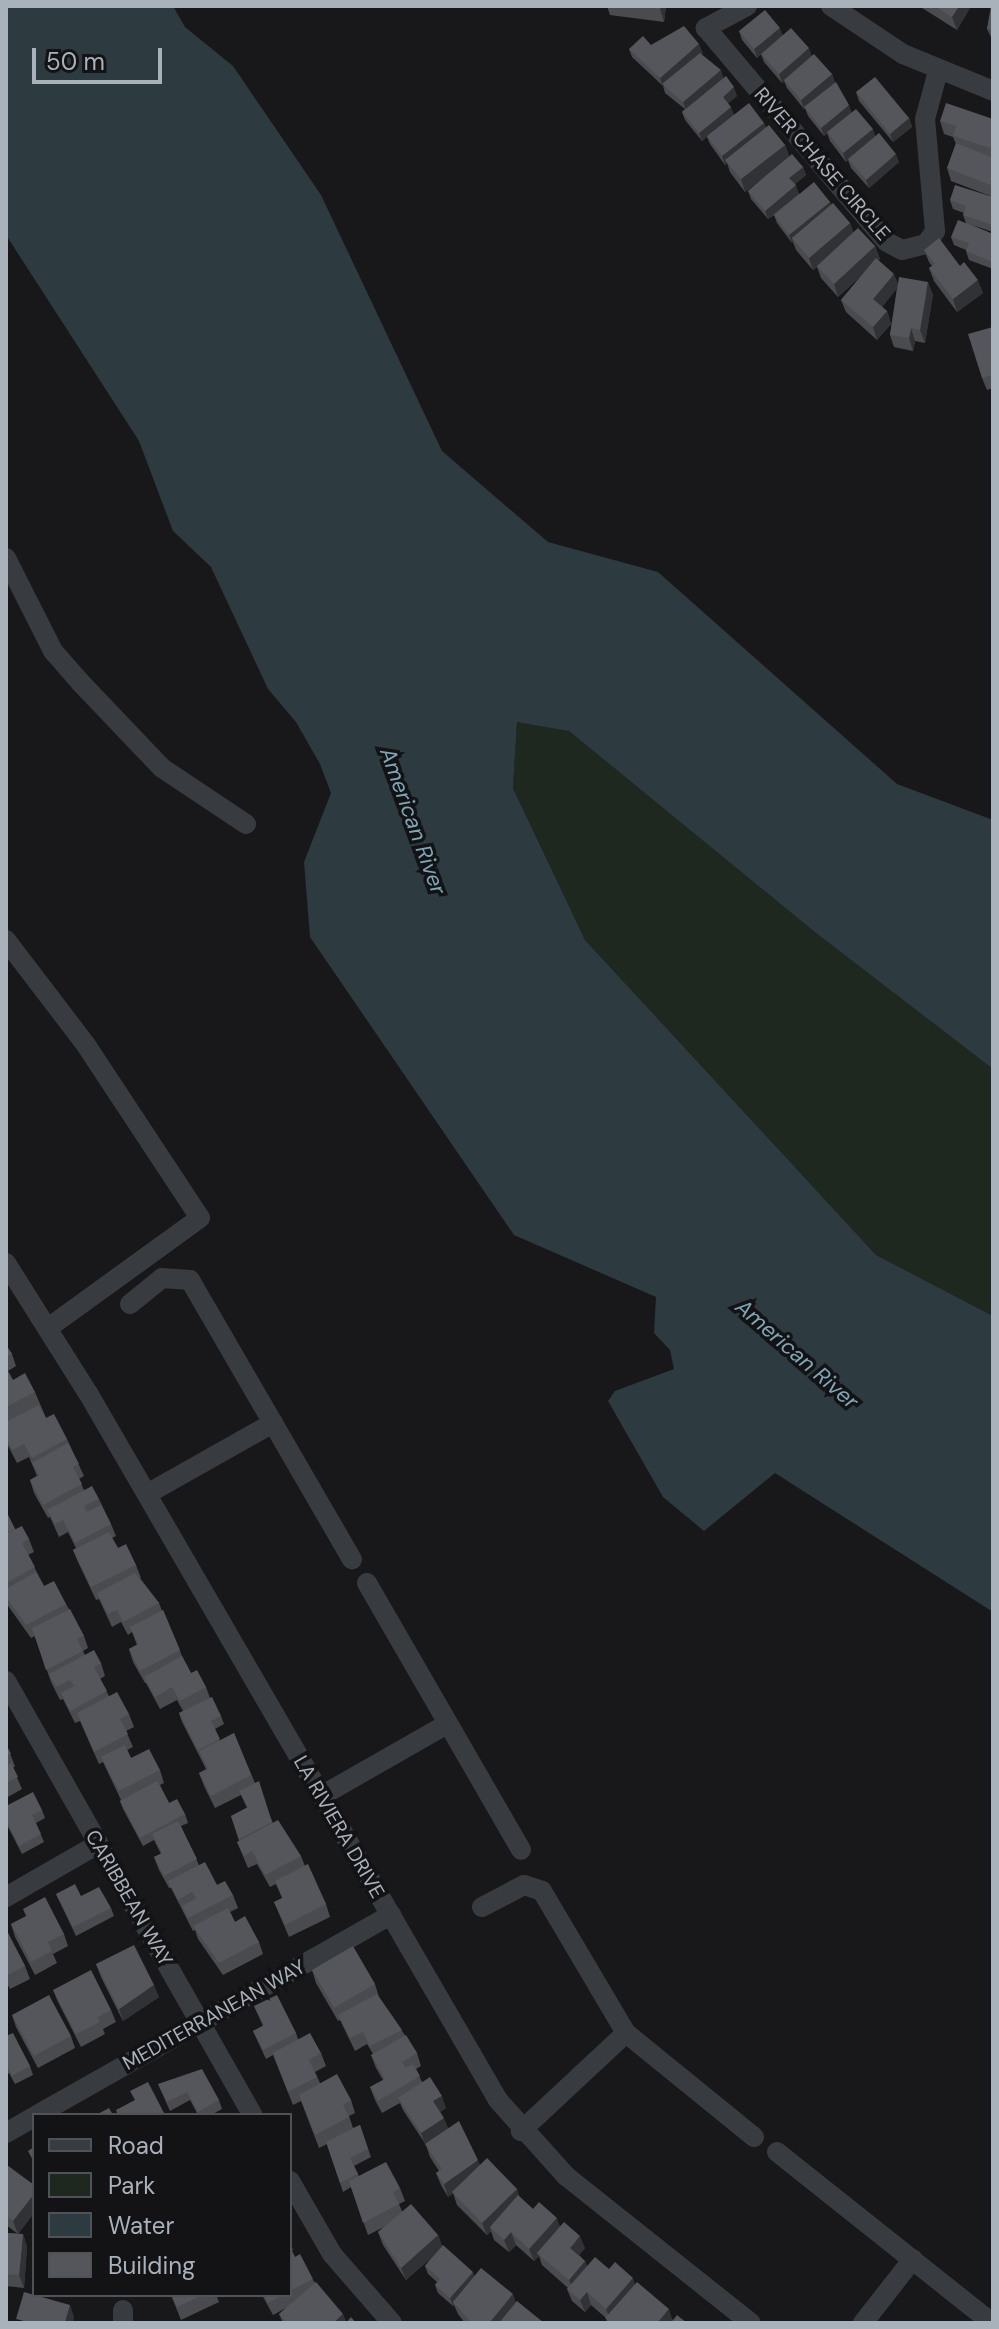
<!DOCTYPE html>
<html>
<head>
<meta charset="utf-8">
<style>
	body { margin:0 }
	#map { position:relative; width:999px; height:2329px; overflow:hidden; background:#18181a; font-family:"DM Sans",sans-serif }
	div>[style] { position:absolute }
	.green>* { inset:0; background:#1f281f }
	.water>* { inset:0; background:#2d3a3f }
	.minor>* { height:20px; margin:-10px; padding:0 10px; transform-origin:10px; border-radius:10px; background:#383b3f }
	.wall>* { inset:0; background:#494b4f }
	.shaded-wall>* { inset:0; background:#313235 }
	.building>* { inset:0; background:#54565b }
	span { translate:-50% -50%; white-space:nowrap; text-align:center; line-height:1.15; -webkit-text-stroke:7px #131315; paint-order:stroke }
	.street-label { font-size:20px; color:#a9b1bb }
	.water-label { font-size:22px; color:#7fa6b7; font-style:italic }
	.frame { position:absolute; inset:0; border:8px solid #a9b1bb; pointer-events:none }
	.legend { position:absolute; left:32px; top:2113px; width:260px; height:184px; box-sizing:border-box; background:#131315; border:2px solid #4f5257; margin:0; padding:10px 14px; list-style:none; font-size:24px; color:#a9b1bb }
	.legend li { display:flex; align-items:center; gap:16px; height:40px }
	.legend b { width:40px; border:2px solid #4f5257 }
	.scale { position:absolute; left:32px; top:48px; width:130px; height:36px; box-sizing:border-box; border:4px solid #a9b1bb; border-top:0; padding-left:10px; font-size:24px; line-height:28px; white-space:nowrap; color:#a9b1bb; -webkit-text-stroke:6px #131315; paint-order:stroke }
</style>
</head>
<body>
<div id="map">
	<div class="green">
		<i style="clip-path:polygon(517px 721px,569px 731px,816px 933px,993px 1069px,993px 1316px,876px 1255px,585px 940px,513px 787px)"></i>
	</div>
	<div class="water">
		<i style="clip-path:polygon(6px 6px,173px 6px,185px 27px,233px 66px,321px 195px,442px 451px,548px 542px,658px 572px,897px 784px,993px 820px,993px 1069px,816px 933px,569px 731px,517px 722px,513px 788px,585px 940px,876px 1255px,993px 1316px,993px 1612px,775px 1473px,704px 1531px,663px 1497px,608px 1401px,615px 1391px,674px 1369px,670px 1350px,654px 1333px,656px 1297px,514px 1235px,310px 937px,304px 862px,331px 793px,320px 764px,296px 722px,268px 689px,211px 567px,173px 531px,139px 441px,6px 235px)"></i>
	</div>
	<div class="minor">
		<i style="left:747px;top:6px;width:47px;rotate:151.8deg"></i>
		<i style="left:706px;top:28px;width:280px;rotate:49.8deg"></i>
		<i style="left:887px;top:242px;width:17px;rotate:28deg"></i>
		<i style="left:902px;top:250px;width:25px;rotate:-14deg"></i>
		<i style="left:926px;top:244px;width:16px;rotate:-55deg"></i>
		<i style="left:935px;top:231px;width:112px;rotate:-95.1deg"></i>
		<i style="left:925px;top:119px;width:50px;rotate:-74.8deg"></i>
		<i style="left:831px;top:6px;width:87px;rotate:33.7deg"></i>
		<i style="left:903px;top:54px;width:97px;rotate:22.3deg"></i>
		<i style="left:6px;top:558px;width:104px;rotate:63.2deg"></i>
		<i style="left:53px;top:651px;width:43px;rotate:48.8deg"></i>
		<i style="left:81px;top:683px;width:117px;rotate:46.4deg"></i>
		<i style="left:162px;top:768px;width:101px;rotate:33.7deg"></i>
		<i style="left:6px;top:940px;width:132px;rotate:52.7deg"></i>
		<i style="left:86px;top:1045px;width:207px;rotate:56.6deg"></i>
		<i style="left:200px;top:1218px;width:188px;rotate:144.1deg"></i>
		<i style="left:6px;top:1263px;width:154px;rotate:57.8deg"></i>
		<i style="left:88px;top:1393px;width:817px;rotate:59.89deg"></i>
		<i style="left:498px;top:2100px;width:102px;rotate:48.2deg"></i>
		<i style="left:566px;top:2176px;width:236px;rotate:38.5deg"></i>
		<i style="left:130px;top:1304px;width:41px;rotate:-39.1deg"></i>
		<i style="left:162px;top:1278px;width:28px;rotate:4deg"></i>
		<i style="left:190px;top:1280px;width:323px;rotate:59.9deg"></i>
		<i style="left:147px;top:1494px;width:145px;rotate:-29.4deg"></i>
		<i style="left:367px;top:1583px;width:308px;rotate:60deg"></i>
		<i style="left:6px;top:1681px;width:499px;rotate:60.4deg"></i>
		<i style="left:321px;top:1796px;width:145px;rotate:-29.7deg"></i>
		<i style="left:6px;top:1897px;width:106px;rotate:-29.9deg"></i>
		<i style="left:482px;top:1907px;width:47px;rotate:-27.6deg"></i>
		<i style="left:524px;top:1885px;width:19px;rotate:18deg"></i>
		<i style="left:542px;top:1891px;width:165px;rotate:59.4deg"></i>
		<i style="left:626px;top:2033px;width:144px;rotate:137deg"></i>
		<i style="left:626px;top:2033px;width:165px;rotate:39.1deg"></i>
		<i style="left:37px;top:2115px;width:407px;rotate:-29.5deg"></i>
		<i style="left:6px;top:2133px;width:32px;rotate:-30deg"></i>
		<i style="left:777px;top:2152px;width:275px;rotate:38.5deg"></i>
		<i style="left:290px;top:2181px;width:84px;rotate:60.1deg"></i>
		<i style="left:332px;top:2254px;width:91px;rotate:49deg"></i>
		<i style="left:123px;top:2323px;width:13px;rotate:-90deg"></i>
		<i style="left:863px;top:2323px;width:81px;rotate:-52deg"></i>
	</div>
	<div class="wall">
		<i style="clip-path:polygon(607px 6px,666px 6px,664px 22px,610px 15px)"></i>
		<i style="clip-path:polygon(919px 6px,971px 6px,957px 30px)"></i>
		<i style="clip-path:polygon(993px 6px,993px 41px,987px 29px)"></i>
		<i style="clip-path:polygon(739px 31px,782px 35px,812px 56px,832px 74px,835px 83px,851px 113px,899px 162px,869px 188px,851px 168px,848px 160px,846px 162px,830px 141px,827px 133px,824px 136px,808px 116px,805px 108px,804px 109px,787px 88px,784px 81px,782px 83px,764px 62px,761px 54px,757px 58px,742px 40px)"></i>
		<i style="clip-path:polygon(651px 45px,703px 53px,701px 54px,723px 78px,737px 96px,728px 103px,734px 115px,764px 123px,766px 128px,785px 145px,789px 156px,803px 167px,806px 175px,795px 184px,799px 194px,830px 202px,831px 205px,850px 223px,853px 232px,875px 246px,880px 259px,878px 260px,898px 284px,933px 294px,925px 343px,915px 341px,913px 351px,894px 347px,890px 335px,897px 288px,882px 307px,887px 311px,891px 324px,877px 340px,846px 312px,841px 300px,862px 275px,838px 297px,821px 278px,817px 267px,813px 270px,796px 250px,793px 242px,792px 243px,777px 223px,774px 215px,768px 219px,751px 199px,748px 191px,765px 176px,745px 192px,730px 172px,727px 163px,725px 165px,710px 144px,707px 137px,702px 141px,685px 120px,682px 112px,685px 109px,665px 93px,663px 86px,632px 57px,629px 49px)"></i>
		<i style="clip-path:polygon(856px 92px,909px 118px,912px 127px,893px 142px,859px 101px)"></i>
		<i style="clip-path:polygon(993px 119px,993px 197px,951px 181px,947px 168px,956px 144px,953px 137px,944px 134px,940px 121px)"></i>
		<i style="clip-path:polygon(993px 197px,993px 232px,972px 225px,993px 234px,993px 269px,969px 260px,966px 251px,966px 250px,954px 245px,951px 237px,966px 223px,963px 215px,964px 213px,953px 209px,950px 200px)"></i>
		<i style="clip-path:polygon(924px 250px,960px 266px,983px 293px,957px 312px,934px 281px,929px 268px,932px 266px,929px 262px)"></i>
		<i style="clip-path:polygon(993px 327px,993px 388px,987px 390px,982px 378px)"></i>
		<i style="clip-path:polygon(6px 1345px,12px 1354px,16px 1366px,8px 1371px,13px 1380px,35px 1392px,46px 1418px,67px 1439px,84px 1476px,79px 1479px,84px 1490px,99px 1499px,111px 1524px,116px 1536px,112px 1538px,118px 1548px,136px 1565px,141px 1578px,140px 1578px,159px 1603px,162px 1611px,163px 1610px,182px 1656px,191px 1673px,206px 1687px,210px 1698px,221px 1716px,224px 1724px,215px 1729px,220px 1741px,234px 1733px,255px 1783px,273px 1823px,301px 1856px,305px 1866px,326px 1904px,330px 1917px,289px 1937px,274px 1902px,282px 1898px,276px 1884px,270px 1887px,257px 1864px,248px 1868px,237px 1842px,239px 1841px,231px 1816px,247px 1808px,241px 1795px,215px 1808px,204px 1786px,199px 1773px,206px 1769px,182px 1722px,179px 1713px,183px 1711px,177px 1700px,160px 1709px,146px 1683px,145px 1683px,133px 1662px,129px 1649px,137px 1645px,132px 1632px,128px 1635px,121px 1622px,112px 1627px,99px 1599px,96px 1600px,78px 1562px,73px 1550px,76px 1548px,68px 1532px,59px 1537px,50px 1517px,48px 1518px,34px 1493px,30px 1480px,37px 1476px,29px 1457px,17px 1463px,6px 1442px)"></i>
		<i style="clip-path:polygon(6px 1511px,15px 1529px,29px 1539px,34px 1552px,28px 1555px,44px 1586px,66px 1604px,84px 1636px,88px 1648px,83px 1651px,85px 1655px,101px 1663px,105px 1676px,100px 1679px,109px 1696px,129px 1714px,134px 1727px,126px 1731px,133px 1747px,127px 1750px,131px 1758px,160px 1770px,164px 1783px,160px 1785px,169px 1803px,185px 1814px,188px 1823px,181px 1826px,199px 1865px,217px 1885px,233px 1895px,238px 1908px,230px 1912px,235px 1922px,259px 1942px,263px 1954px,223px 1975px,198px 1939px,195px 1930px,193px 1931px,171px 1888px,169px 1888px,159px 1870px,154px 1857px,161px 1854px,154px 1840px,143px 1846px,123px 1809px,120px 1801px,121px 1800px,103px 1762px,99px 1764px,80px 1721px,75px 1723px,63px 1699px,60px 1700px,51px 1682px,35px 1636px,31px 1638px,6px 1603px)"></i>
		<i style="clip-path:polygon(6px 1744px,15px 1766px,13px 1768px,22px 1789px,6px 1798px)"></i>
		<i style="clip-path:polygon(6px 1806px,42px 1810px,45px 1818px,36px 1823px,44px 1842px,22px 1854px,6px 1823px)"></i>
		<i style="clip-path:polygon(56px 1894px,81px 1896px,111px 1908px,114px 1916px,76px 1936px)"></i>
		<i style="clip-path:polygon(23px 1909px,64px 1934px,68px 1946px,53px 1954px,57px 1963px,35px 1975px,15px 1937px,11px 1924px,26px 1916px)"></i>
		<i style="clip-path:polygon(6px 1929px,25px 1966px,30px 1979px,10px 1989px,6px 1982px)"></i>
		<i style="clip-path:polygon(96px 1964px,159px 1997px,123px 2021px,101px 1977px)"></i>
		<i style="clip-path:polygon(312px 1970px,375px 1984px,379px 1997px,417px 2053px,421px 2066px,416px 2069px,422px 2082px,446px 2108px,440px 2112px,448px 2129px,480px 2165px,517px 2189px,519px 2197px,533px 2209px,560px 2226px,585px 2248px,579px 2255px,585px 2261px,587px 2266px,609px 2269px,635px 2284px,673px 2320px,687px 2323px,607px 2323px,606px 2318px,591px 2305px,585px 2312px,572px 2301px,567px 2289px,568px 2288px,542px 2265px,539px 2256px,534px 2261px,516px 2245px,509px 2252px,494px 2240px,491px 2231px,487px 2235px,457px 2205px,453px 2193px,448px 2197px,441px 2185px,436px 2173px,439px 2171px,430px 2157px,426px 2145px,403px 2110px,400px 2103px,382px 2113px,375px 2100px,370px 2087px,383px 2080px,376px 2068px,371px 2055px,373px 2054px,367px 2044px,355px 2051px,340px 2020px,338px 2021px,316px 1983px)"></i>
		<i style="clip-path:polygon(53px 1990px,111px 2010px,116px 2022px,103px 2029px,105px 2034px,81px 2047px,58px 2002px)"></i>
		<i style="clip-path:polygon(254px 2006px,296px 2033px,298px 2039px,321px 2053px,326px 2066px,315px 2072px,320px 2083px,351px 2100px,355px 2113px,349px 2116px,353px 2128px,360px 2125px,371px 2157px,354px 2166px,359px 2176px,400px 2188px,405px 2201px,399px 2204px,402px 2211px,438px 2235px,442px 2246px,474px 2276px,516px 2302px,544px 2323px,465px 2323px,458px 2314px,454px 2305px,453px 2306px,438px 2293px,435px 2285px,437px 2282px,428px 2274px,425px 2266px,432px 2257px,406px 2280px,383px 2245px,378px 2232px,384px 2227px,368px 2235px,351px 2187px,343px 2192px,327px 2144px,319px 2148px,301px 2101px,293px 2105px,273px 2055px,266px 2059px,253px 2031px,263px 2026px)"></i>
		<i style="clip-path:polygon(12px 2015px,71px 2036px,75px 2048px,38px 2068px,16px 2027px)"></i>
		<i style="clip-path:polygon(6px 2036px,30px 2066px,33px 2075px,15px 2084px,9px 2073px,6px 2075px)"></i>
		<i style="clip-path:polygon(158px 2084px,219px 2100px,222px 2109px,211px 2115px,198px 2115px,190px 2100px,170px 2111px)"></i>
		<i style="clip-path:polygon(6px 2167px,34px 2185px,34px 2213px,18px 2234px,6px 2225px)"></i>
		<i style="clip-path:polygon(6px 2233px,23px 2234px,27px 2247px,24px 2288px,6px 2286px)"></i>
		<i style="clip-path:polygon(290px 2243px,293px 2250px,292px 2251px,295px 2257px,346px 2322px,356px 2323px,283px 2323px,279px 2314px,286px 2308px,273px 2315px,262px 2295px,290px 2295px)"></i>
		<i style="clip-path:polygon(171px 2295px,216px 2295px,219px 2302px,181px 2320px)"></i>
	</div>
	<div class="shaded-wall">
		<i style="clip-path:polygon(660px 6px,666px 6px,664px 22px,660px 9px)"></i>
		<i style="clip-path:polygon(959px 6px,971px 6px,957px 30px,952px 17px)"></i>
		<i style="clip-path:polygon(780px 28px,783px 36px,757px 58px,754px 49px)"></i>
		<i style="clip-path:polygon(699px 44px,703px 53px,663px 87px,660px 78px)"></i>
		<i style="clip-path:polygon(809px 48px,812px 57px,782px 83px,779px 74px)"></i>
		<i style="clip-path:polygon(721px 70px,724px 79px,686px 110px,683px 102px)"></i>
		<i style="clip-path:polygon(832px 74px,835px 83px,804px 109px,801px 100px)"></i>
		<i style="clip-path:polygon(734px 87px,737px 96px,726px 105px,723px 97px)"></i>
		<i style="clip-path:polygon(849px 105px,852px 114px,824px 136px,821px 128px)"></i>
		<i style="clip-path:polygon(731px 107px,734px 115px,702px 141px,699px 133px)"></i>
		<i style="clip-path:polygon(909px 118px,912px 127px,893px 142px,890px 134px)"></i>
		<i style="clip-path:polygon(764px 123px,767px 132px,725px 160px,727px 163px,725px 165px,722px 156px)"></i>
		<i style="clip-path:polygon(873px 129px,876px 138px,846px 162px,843px 153px)"></i>
		<i style="clip-path:polygon(785px 145px,789px 157px,745px 192px,741px 179px)"></i>
		<i style="clip-path:polygon(896px 154px,899px 162px,869px 188px,866px 180px)"></i>
		<i style="clip-path:polygon(803px 167px,806px 175px,792px 186px,789px 178px)"></i>
		<i style="clip-path:polygon(796px 185px,799px 194px,768px 219px,765px 211px)"></i>
		<i style="clip-path:polygon(830px 202px,833px 210px,792px 238px,793px 242px,792px 243px,789px 235px)"></i>
		<i style="clip-path:polygon(850px 223px,855px 236px,813px 270px,809px 258px)"></i>
		<i style="clip-path:polygon(875px 246px,880px 259px,838px 297px,834px 284px)"></i>
		<i style="clip-path:polygon(894px 274px,899px 286px,878px 312px,873px 299px)"></i>
		<i style="clip-path:polygon(978px 280px,983px 293px,957px 312px,953px 299px)"></i>
		<i style="clip-path:polygon(928px 282px,933px 294px,925px 343px,920px 330px)"></i>
		<i style="clip-path:polygon(887px 311px,891px 324px,877px 340px,873px 327px)"></i>
		<i style="clip-path:polygon(911px 328px,915px 341px,913px 351px,909px 338px)"></i>
		<i style="clip-path:polygon(154px 1985px,159px 1997px,123px 2021px,119px 2009px)"></i>
		<i style="clip-path:polygon(442px 2096px,446px 2108px,438px 2114px,433px 2101px)"></i>
		<i style="clip-path:polygon(444px 2118px,449px 2130px,425px 2145px,421px 2133px)"></i>
		<i style="clip-path:polygon(478px 2160px,483px 2173px,448px 2197px,444px 2184px)"></i>
		<i style="clip-path:polygon(517px 2189px,521px 2201px,490px 2227px,491px 2231px,487px 2235px,482px 2223px)"></i>
		<i style="clip-path:polygon(34px 2194px,34px 2213px,18px 2234px,13px 2221px)"></i>
		<i style="clip-path:polygon(557px 2218px,561px 2230px,537px 2253px,539px 2256px,534px 2261px,529px 2249px)"></i>
		<i style="clip-path:polygon(511px 2232px,516px 2245px,509px 2252px,504px 2240px)"></i>
		<i style="clip-path:polygon(23px 2234px,27px 2247px,24px 2288px,19px 2275px)"></i>
		<i style="clip-path:polygon(438px 2235px,443px 2248px,406px 2280px,401px 2268px)"></i>
		<i style="clip-path:polygon(580px 2236px,585px 2248px,575px 2260px,570px 2248px)"></i>
		<i style="clip-path:polygon(585px 2261px,590px 2273px,574px 2292px,569px 2280px)"></i>
		<i style="clip-path:polygon(473px 2272px,476px 2280px,453px 2302px,454px 2305px,453px 2306px,450px 2298px)"></i>
		<i style="clip-path:polygon(633px 2278px,637px 2291px,611px 2322px,606px 2309px)"></i>
		<i style="clip-path:polygon(587px 2292px,591px 2305px,585px 2312px,580px 2300px)"></i>
		<i style="clip-path:polygon(513px 2294px,517px 2306px,504px 2323px,489px 2323px)"></i>
		<i style="clip-path:polygon(70px 2305px,74px 2317px,73px 2323px,65px 2323px)"></i>
		<i style="clip-path:polygon(669px 2309px,673px 2322px,673px 2323px,657px 2323px)"></i>
		<i style="clip-path:polygon(343px 2314px,347px 2323px,333px 2323px)"></i>
	</div>
	<div class="building">
		<i style="clip-path:polygon(632px 6px,660px 6px,660px 9px)"></i>
		<i style="clip-path:polygon(934px 6px,959px 6px,952px 17px)"></i>
		<i style="clip-path:polygon(991px 6px,993px 6px,993px 30px,987px 29px)"></i>
		<i style="clip-path:polygon(765px 10px,780px 28px,754px 49px,739px 31px)"></i>
		<i style="clip-path:polygon(684px 26px,699px 44px,660px 78px,629px 49px,643px 36px,651px 45px)"></i>
		<i style="clip-path:polygon(791px 28px,809px 48px,779px 74px,761px 54px)"></i>
		<i style="clip-path:polygon(700px 53px,721px 70px,683px 102px,662px 84px)"></i>
		<i style="clip-path:polygon(814px 54px,832px 74px,801px 100px,784px 80px)"></i>
		<i style="clip-path:polygon(726px 76px,734px 87px,723px 97px,731px 107px,699px 133px,682px 112px)"></i>
		<i style="clip-path:polygon(875px 77px,909px 118px,890px 134px,856px 92px)"></i>
		<i style="clip-path:polygon(836px 82px,849px 105px,821px 128px,804px 107px)"></i>
		<i style="clip-path:polygon(749px 103px,764px 123px,722px 156px,707px 136px)"></i>
		<i style="clip-path:polygon(946px 103px,993px 119px,993px 139px,990px 148px,953px 136px,956px 126px,940px 121px)"></i>
		<i style="clip-path:polygon(856px 109px,873px 129px,843px 153px,827px 132px)"></i>
		<i style="clip-path:polygon(769px 125px,785px 145px,741px 179px,725px 160px)"></i>
		<i style="clip-path:polygon(879px 133px,896px 154px,866px 180px,848px 159px)"></i>
		<i style="clip-path:polygon(956px 143px,993px 158px,993px 186px,947px 168px)"></i>
		<i style="clip-path:polygon(792px 154px,803px 167px,789px 178px,796px 185px,765px 211px,748px 191px)"></i>
		<i style="clip-path:polygon(814px 182px,830px 202px,789px 235px,774px 215px)"></i>
		<i style="clip-path:polygon(955px 185px,993px 197px,993px 225px,963px 215px,966px 206px,950px 200px)"></i>
		<i style="clip-path:polygon(833px 203px,850px 223px,809px 258px,792px 238px)"></i>
		<i style="clip-path:polygon(958px 220px,993px 234px,993px 262px,966px 251px,969px 243px,951px 237px)"></i>
		<i style="clip-path:polygon(858px 228px,875px 246px,834px 284px,817px 266px)"></i>
		<i style="clip-path:polygon(939px 238px,960px 266px,964px 262px,978px 280px,953px 299px,929px 268px,935px 264px,924px 250px)"></i>
		<i style="clip-path:polygon(876px 258px,894px 274px,873px 299px,887px 311px,873px 327px,841px 300px)"></i>
		<i style="clip-path:polygon(899px 277px,928px 282px,920px 330px,911px 328px,909px 338px,890px 335px)"></i>
		<i style="clip-path:polygon(993px 327px,993px 375px,982px 378px,968px 334px)"></i>
		<i style="clip-path:polygon(6px 1345px,12px 1354px,6px 1357px)"></i>
		<i style="clip-path:polygon(6px 1368px,13px 1380px,25px 1373px,35px 1392px,6px 1407px)"></i>
		<i style="clip-path:polygon(39px 1405px,46px 1418px,54px 1414px,67px 1439px,32px 1458px,24px 1444px,13px 1450px,6px 1438px,6px 1422px)"></i>
		<i style="clip-path:polygon(68px 1443px,79px 1464px,73px 1467px,82px 1484px,43px 1505px,30px 1480px,39px 1475px,32px 1463px)"></i>
		<i style="clip-path:polygon(92px 1486px,99px 1499px,84px 1506px,87px 1512px,101px 1505px,111px 1524px,75px 1543px,63px 1520px,55px 1524px,47px 1510px)"></i>
		<i style="clip-path:polygon(6px 1511px,15px 1529px,6px 1533px)"></i>
		<i style="clip-path:polygon(22px 1526px,29px 1539px,22px 1543px,35px 1567px,6px 1583px,6px 1534px)"></i>
		<i style="clip-path:polygon(109px 1532px,118px 1548px,126px 1544px,136px 1565px,91px 1587px,73px 1550px)"></i>
		<i style="clip-path:polygon(36px 1572px,44px 1586px,54px 1581px,66px 1604px,26px 1625px,6px 1597px,6px 1589px)"></i>
		<i style="clip-path:polygon(135px 1573px,159px 1603px,123px 1622px,117px 1610px,108px 1614px,97px 1593px)"></i>
		<i style="clip-path:polygon(70px 1609px,84px 1636px,77px 1639px,83px 1651px,46px 1670px,32px 1628px)"></i>
		<i style="clip-path:polygon(163px 1610px,180px 1650px,140px 1671px,129px 1649px,138px 1644px,130px 1627px)"></i>
		<i style="clip-path:polygon(94px 1650px,101px 1663px,94px 1667px,107px 1691px,70px 1711px,61px 1693px,74px 1686px,70px 1680px,56px 1687px,49px 1674px)"></i>
		<i style="clip-path:polygon(182px 1656px,191px 1673px,197px 1670px,206px 1687px,180px 1701px,172px 1687px,155px 1697px,144px 1677px)"></i>
		<i style="clip-path:polygon(117px 1692px,129px 1714px,120px 1719px,128px 1734px,94px 1752px,77px 1713px)"></i>
		<i style="clip-path:polygon(212px 1697px,221px 1716px,211px 1721px,220px 1739px,198px 1750px,179px 1713px)"></i>
		<i style="clip-path:polygon(234px 1733px,251px 1775px,211px 1796px,199px 1773px,208px 1769px,199px 1751px)"></i>
		<i style="clip-path:polygon(6px 1744px,11px 1754px,6px 1756px)"></i>
		<i style="clip-path:polygon(125px 1745px,131px 1758px,149px 1749px,160px 1770px,119px 1791px,101px 1757px)"></i>
		<i style="clip-path:polygon(11px 1763px,18px 1777px,6px 1783px,6px 1766px)"></i>
		<i style="clip-path:polygon(157px 1781px,169px 1803px,177px 1799px,185px 1814px,140px 1838px,120px 1801px)"></i>
		<i style="clip-path:polygon(259px 1781px,272px 1822px,239px 1839px,231px 1816px,248px 1807px,239px 1791px)"></i>
		<i style="clip-path:polygon(33px 1792px,42px 1810px,32px 1815px,41px 1834px,19px 1846px,6px 1820px,6px 1806px)"></i>
		<i style="clip-path:polygon(278px 1820px,301px 1856px,265px 1875px,252px 1851px,244px 1856px,237px 1842px)"></i>
		<i style="clip-path:polygon(178px 1821px,197px 1859px,164px 1876px,154px 1857px,162px 1853px,152px 1834px)"></i>
		<i style="clip-path:polygon(205px 1862px,217px 1885px,225px 1881px,233px 1895px,188px 1918px,182px 1906px,196px 1898px,192px 1892px,178px 1900px,168px 1881px)"></i>
		<i style="clip-path:polygon(308px 1864px,326px 1904px,285px 1925px,274px 1902px,283px 1898px,275px 1881px)"></i>
		<i style="clip-path:polygon(75px 1884px,81px 1896px,99px 1887px,111px 1908px,73px 1927px,56px 1894px)"></i>
		<i style="clip-path:polygon(45px 1897px,64px 1934px,48px 1942px,52px 1951px,31px 1962px,11px 1924px,27px 1916px,23px 1909px)"></i>
		<i style="clip-path:polygon(228px 1908px,235px 1922px,245px 1916px,259px 1942px,219px 1963px,193px 1926px)"></i>
		<i style="clip-path:polygon(6px 1929px,25px 1966px,6px 1976px)"></i>
		<i style="clip-path:polygon(134px 1945px,154px 1985px,119px 2009px,96px 1964px)"></i>
		<i style="clip-path:polygon(353px 1946px,375px 1984px,334px 2008px,312px 1970px)"></i>
		<i style="clip-path:polygon(91px 1970px,111px 2010px,98px 2017px,100px 2022px,76px 2034px,53px 1990px)"></i>
		<i style="clip-path:polygon(377px 1994px,402px 2030px,370px 2046px,363px 2032px,350px 2038px,338px 2015px)"></i>
		<i style="clip-path:polygon(49px 1995px,71px 2036px,34px 2056px,12px 2015px)"></i>
		<i style="clip-path:polygon(277px 1995px,296px 2033px,263px 2050px,253px 2031px,264px 2025px,254px 2006px)"></i>
		<i style="clip-path:polygon(13px 2033px,30px 2066px,12px 2076px,6px 2064px,6px 2036px)"></i>
		<i style="clip-path:polygon(310px 2033px,321px 2053px,309px 2060px,317px 2077px,288px 2092px,273px 2053px)"></i>
		<i style="clip-path:polygon(406px 2035px,417px 2053px,402px 2062px,406px 2068px,413px 2064px,420px 2076px,378px 2101px,370px 2087px,385px 2079px,371px 2055px)"></i>
		<i style="clip-path:polygon(202px 2069px,219px 2100px,198px 2112px,187px 2092px,167px 2102px,158px 2084px)"></i>
		<i style="clip-path:polygon(337px 2074px,351px 2100px,343px 2105px,349px 2117px,315px 2135px,299px 2095px)"></i>
		<i style="clip-path:polygon(430px 2077px,442px 2096px,433px 2101px,444px 2118px,421px 2133px,398px 2098px)"></i>
		<i style="clip-path:polygon(148px 2082px,165px 2115px,118px 2115px,116px 2110px,135px 2100px,130px 2091px)"></i>
		<i style="clip-path:polygon(109px 2108px,113px 2115px,96px 2115px)"></i>
		<i style="clip-path:polygon(459px 2121px,478px 2160px,444px 2184px,436px 2173px,442px 2169px,425px 2144px)"></i>
		<i style="clip-path:polygon(360px 2125px,368px 2149px,350px 2158px,358px 2174px,340px 2183px,326px 2142px)"></i>
		<i style="clip-path:polygon(34px 2147px,34px 2162px,28px 2151px)"></i>
		<i style="clip-path:polygon(487px 2158px,517px 2189px,482px 2223px,452px 2192px)"></i>
		<i style="clip-path:polygon(386px 2162px,400px 2188px,393px 2192px,399px 2204px,363px 2223px,349px 2181px)"></i>
		<i style="clip-path:polygon(7px 2165px,34px 2185px,34px 2194px,13px 2221px,6px 2216px,6px 2167px)"></i>
		<i style="clip-path:polygon(518px 2195px,533px 2209px,539px 2202px,557px 2218px,529px 2249px,511px 2232px,504px 2240px,490px 2227px)"></i>
		<i style="clip-path:polygon(411px 2204px,438px 2235px,401px 2268px,378px 2232px)"></i>
		<i style="clip-path:polygon(564px 2222px,580px 2236px,570px 2248px,585px 2261px,569px 2280px,537px 2253px)"></i>
		<i style="clip-path:polygon(6px 2233px,23px 2234px,19px 2275px,6px 2274px)"></i>
		<i style="clip-path:polygon(443px 2245px,473px 2272px,450px 2298px,435px 2285px,440px 2279px,425px 2266px)"></i>
		<i style="clip-path:polygon(290px 2248px,295px 2257px,300px 2254px,313px 2279px,290px 2291px)"></i>
		<i style="clip-path:polygon(595px 2257px,609px 2269px,615px 2262px,633px 2278px,606px 2309px,587px 2292px,580px 2300px,567px 2289px)"></i>
		<i style="clip-path:polygon(481px 2268px,513px 2294px,489px 2323px,472px 2323px,453px 2302px)"></i>
		<i style="clip-path:polygon(316px 2282px,343px 2314px,333px 2323px,287px 2323px,279px 2314px)"></i>
		<i style="clip-path:polygon(637px 2282px,669px 2309px,657px 2323px,611px 2323px,605px 2318px)"></i>
		<i style="clip-path:polygon(24px 2292px,70px 2305px,65px 2323px,27px 2323px,28px 2322px,16px 2319px)"></i>
		<i style="clip-path:polygon(171px 2295px,203px 2295px,177px 2307px)"></i>
		<i style="clip-path:polygon(264px 2295px,283px 2295px,268px 2303px)"></i>
		<i style="clip-path:polygon(517px 2301px,544px 2323px,499px 2323px)"></i>
		<i style="clip-path:polygon(677px 2315px,687px 2323px,671px 2323px)"></i>
		<i style="clip-path:polygon(351px 2317px,356px 2323px,346px 2323px)"></i>
	</div>
	<div class="street-label">
		<span style="left:822px;top:164px;rotate:49deg">RIVER CHASE CIRCLE</span>
		<span style="left:339px;top:1827px;rotate:60deg">LA RIVIERA DRIVE</span>
		<span style="left:129px;top:1898px;rotate:60deg">CARIBBEAN WAY</span>
		<span style="left:214px;top:2015px;rotate:-29deg">MEDITERRANEAN WAY</span>
	</div>
	<div class="water-label">
		<span style="left:413px;top:821px;rotate:70deg">American River</span>
		<span style="left:797px;top:1354px;rotate:41deg">American River</span>
	</div>
	<div class="frame"></div>
	<ul class="legend">
	<li><b style="height:10px;background:#383b3f"></b>Road</li>
	<li><b style="height:22px;background:#1f281f"></b>Park</li>
	<li><b style="height:22px;background:#2d3a3f"></b>Water</li>
	<li><b style="height:22px;background:#54565b"></b>Building</li>
	</ul>
	<div class="scale">50 m</div>
</div>
</body>
</html>
